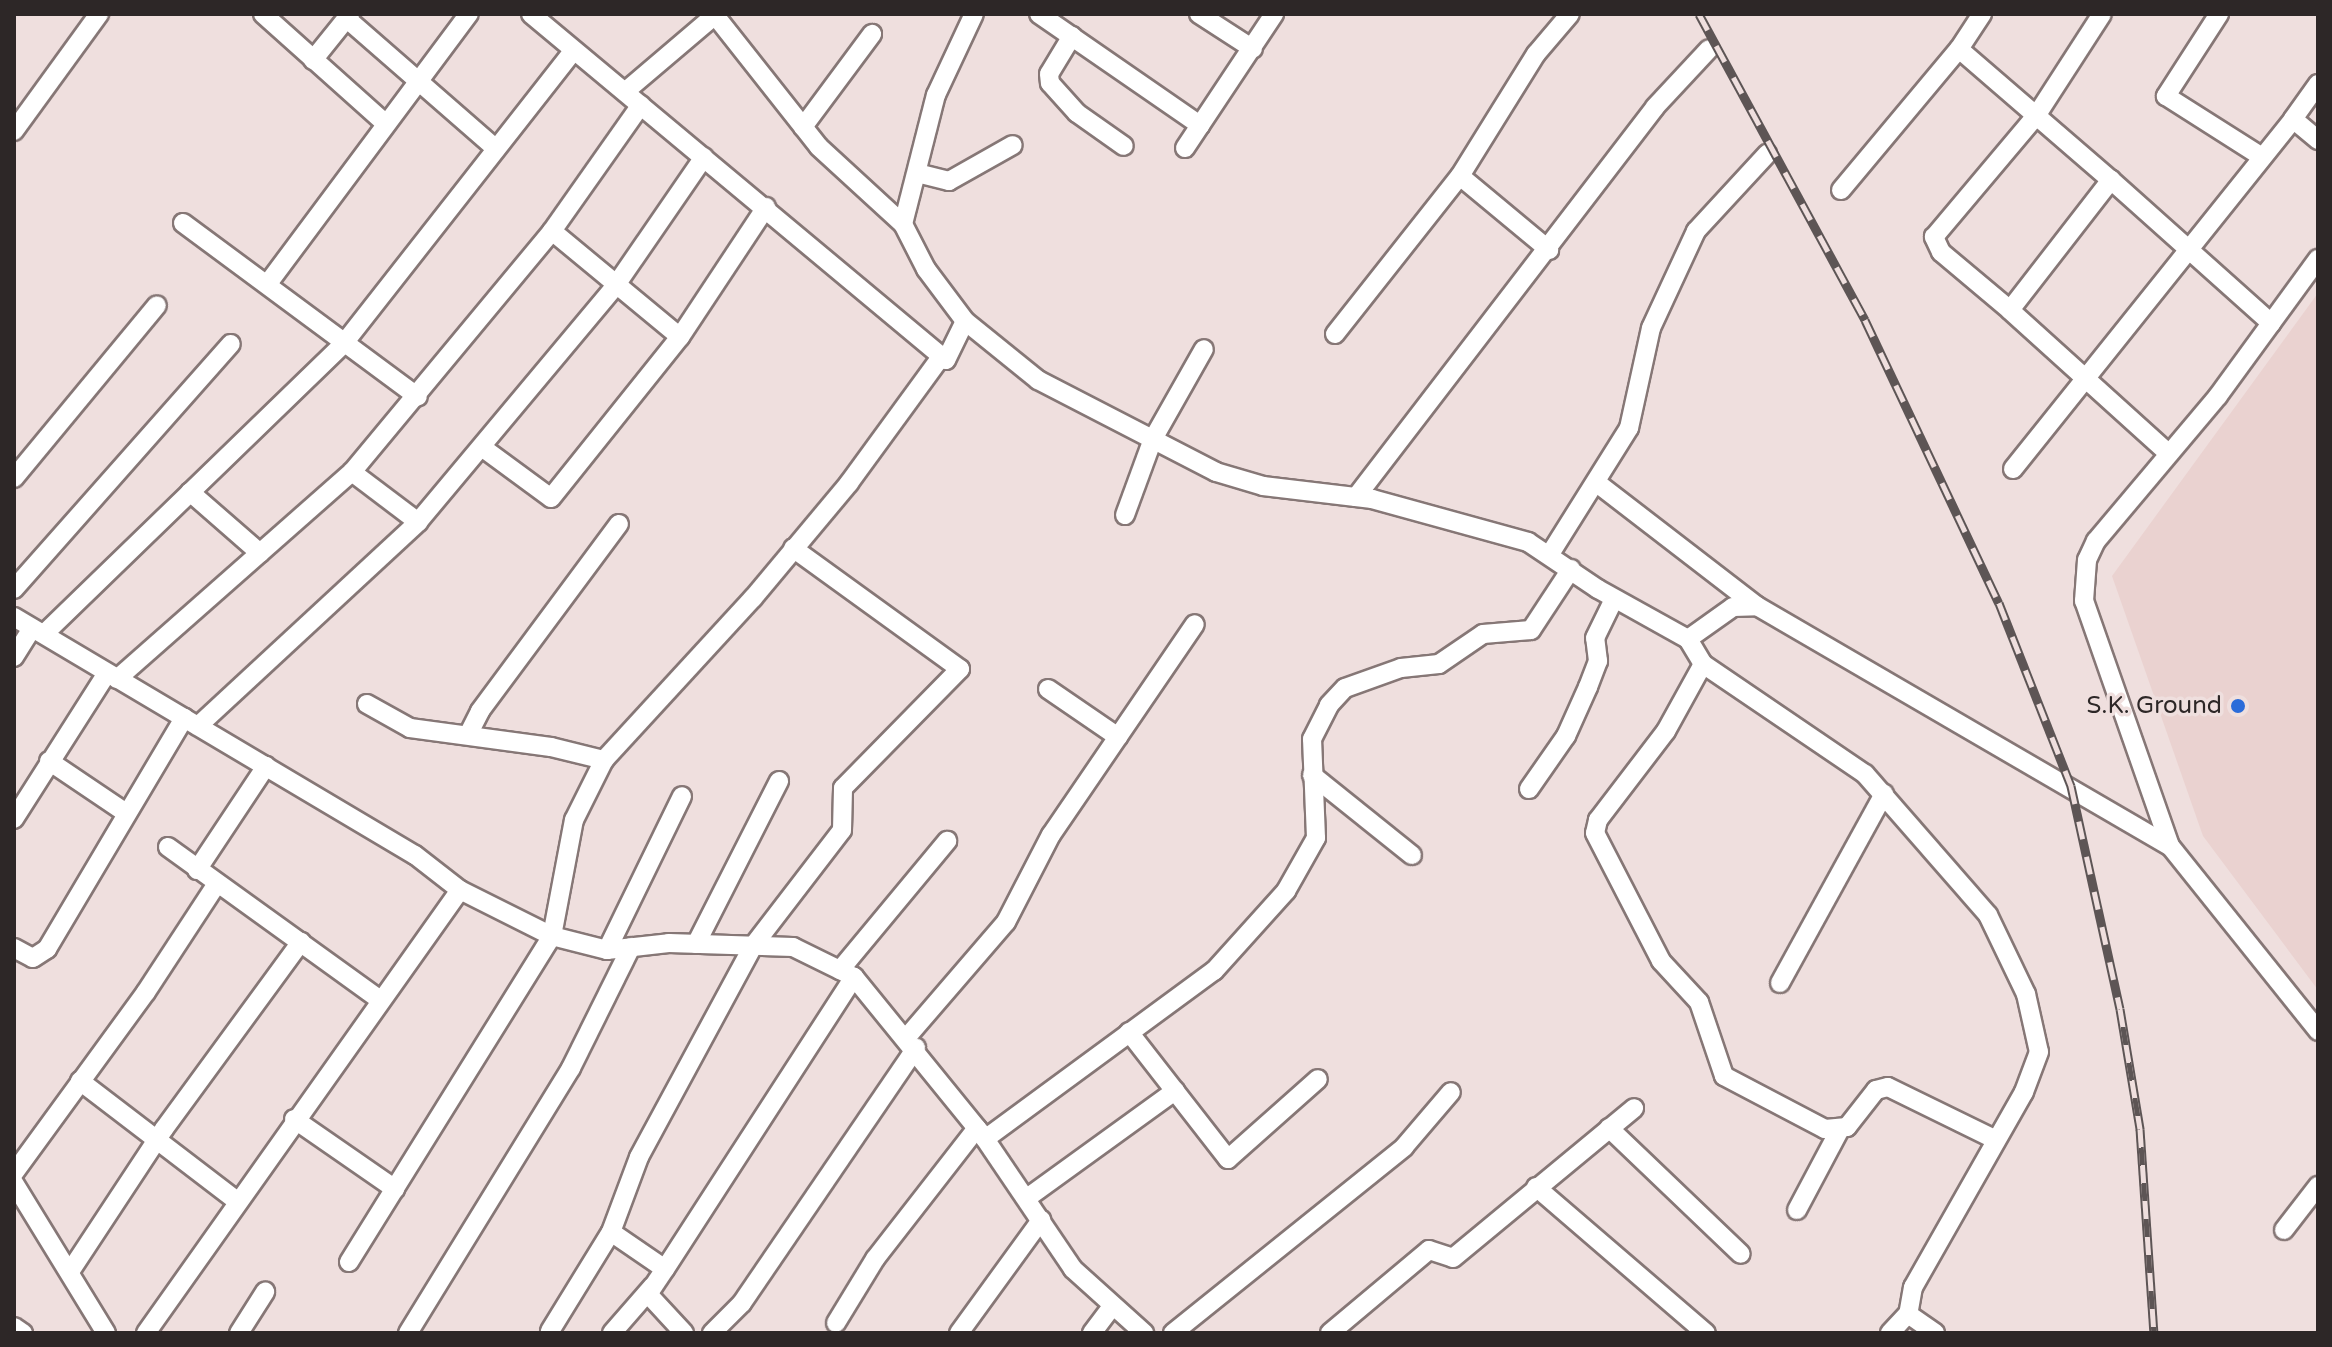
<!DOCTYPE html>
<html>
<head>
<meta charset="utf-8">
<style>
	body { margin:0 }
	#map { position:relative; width:2332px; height:1347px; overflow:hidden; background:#efdfde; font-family:"Varela Round",sans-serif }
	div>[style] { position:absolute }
	.built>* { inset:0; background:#ead2d0 }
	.roads { filter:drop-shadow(2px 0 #867776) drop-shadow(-2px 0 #867776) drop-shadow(0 2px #867776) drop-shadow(0 -2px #867776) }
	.minor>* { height:18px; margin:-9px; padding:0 9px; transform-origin:9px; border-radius:9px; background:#fff }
	.rail>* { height:9px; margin-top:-4.5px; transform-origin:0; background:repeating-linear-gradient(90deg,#efdfde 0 18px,#5d5555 0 36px); box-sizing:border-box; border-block:2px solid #5d5555 }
	.dots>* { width:22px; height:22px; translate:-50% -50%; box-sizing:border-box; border:4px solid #efdfde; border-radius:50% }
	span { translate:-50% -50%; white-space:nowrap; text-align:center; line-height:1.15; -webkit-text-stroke:7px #efdfde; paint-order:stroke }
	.poi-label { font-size:24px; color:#2d2727 }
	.right { translate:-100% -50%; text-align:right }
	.frame { position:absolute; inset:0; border:16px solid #2d2727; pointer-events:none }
</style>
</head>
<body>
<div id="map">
	<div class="built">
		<i style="clip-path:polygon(2318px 293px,2318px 990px,2203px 836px,2112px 576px)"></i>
	</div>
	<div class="roads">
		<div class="minor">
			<i style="left:263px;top:14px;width:165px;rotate:41.8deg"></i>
			<i style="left:531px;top:14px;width:540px;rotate:39.82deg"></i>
			<i style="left:946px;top:360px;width:43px;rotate:-64deg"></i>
			<i style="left:714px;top:14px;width:169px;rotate:51.7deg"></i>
			<i style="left:819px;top:147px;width:114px;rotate:42.5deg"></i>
			<i style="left:903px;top:224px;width:51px;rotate:62.9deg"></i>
			<i style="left:926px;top:269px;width:65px;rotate:53.1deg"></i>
			<i style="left:965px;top:321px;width:94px;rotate:38.9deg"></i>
			<i style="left:1038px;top:380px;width:200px;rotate:27.3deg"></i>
			<i style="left:1216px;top:472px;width:49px;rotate:16.6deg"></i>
			<i style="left:1263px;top:486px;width:110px;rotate:6.8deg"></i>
			<i style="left:1372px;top:499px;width:162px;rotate:15.4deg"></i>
			<i style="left:1528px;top:542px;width:84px;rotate:33.9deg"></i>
			<i style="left:1598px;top:589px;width:103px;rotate:29.1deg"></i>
			<i style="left:1688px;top:639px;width:55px;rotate:-35.4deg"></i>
			<i style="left:1733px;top:607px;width:24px;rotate:-2deg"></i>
			<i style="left:1757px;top:606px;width:478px;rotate:30.2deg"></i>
			<i style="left:2170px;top:846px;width:237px;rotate:51.3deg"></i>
			<i style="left:1039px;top:14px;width:196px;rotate:34.6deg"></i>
			<i style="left:1199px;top:14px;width:64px;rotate:32.9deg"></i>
			<i style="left:1982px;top:14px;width:42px;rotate:123.3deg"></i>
			<i style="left:1959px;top:49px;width:201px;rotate:40.8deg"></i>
			<i style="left:2219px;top:14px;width:98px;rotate:122.9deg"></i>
			<i style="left:2166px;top:96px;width:114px;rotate:32.4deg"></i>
			<i style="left:346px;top:18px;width:199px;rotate:41.1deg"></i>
			<i style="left:1072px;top:36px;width:44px;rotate:121.2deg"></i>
			<i style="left:1049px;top:74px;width:9px;rotate:84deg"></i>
			<i style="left:1050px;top:83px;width:40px;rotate:48deg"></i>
			<i style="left:1077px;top:113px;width:57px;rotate:35.1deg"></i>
			<i style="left:313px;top:60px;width:59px;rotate:-51.2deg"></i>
			<i style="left:2318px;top:84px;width:43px;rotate:125.5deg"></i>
			<i style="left:2293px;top:119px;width:33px;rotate:40deg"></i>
			<i style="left:627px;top:90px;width:116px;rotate:-40.4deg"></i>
			<i style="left:803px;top:127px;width:116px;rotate:-53.4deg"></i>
			<i style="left:14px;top:131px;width:145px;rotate:-54deg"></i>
			<i style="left:1185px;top:148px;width:161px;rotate:-56.4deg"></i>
			<i style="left:917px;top:173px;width:33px;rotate:14deg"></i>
			<i style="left:949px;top:181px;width:73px;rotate:-29.4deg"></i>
			<i style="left:1460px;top:176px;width:116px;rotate:39.7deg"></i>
			<i style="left:1841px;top:190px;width:184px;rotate:-50.1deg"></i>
			<i style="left:183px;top:223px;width:292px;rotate:36.5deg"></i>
			<i style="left:903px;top:224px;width:133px;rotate:-75.7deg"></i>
			<i style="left:936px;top:95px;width:89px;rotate:-64.9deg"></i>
			<i style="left:552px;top:231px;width:166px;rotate:39.6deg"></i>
			<i style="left:269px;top:282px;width:334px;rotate:-53.3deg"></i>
			<i style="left:2010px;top:310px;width:90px;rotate:-140deg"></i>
			<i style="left:1941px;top:252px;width:17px;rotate:-115deg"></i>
			<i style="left:1934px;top:237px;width:158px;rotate:-49.9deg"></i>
			<i style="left:2036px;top:116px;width:121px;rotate:-57.1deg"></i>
			<i style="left:1335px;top:334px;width:201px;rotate:-51.7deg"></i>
			<i style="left:1460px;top:176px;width:144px;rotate:-58.1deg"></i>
			<i style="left:1536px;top:54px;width:52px;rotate:-49.6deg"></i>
			<i style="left:483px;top:448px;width:84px;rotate:36.3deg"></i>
			<i style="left:551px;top:498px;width:206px;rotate:-51.3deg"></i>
			<i style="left:680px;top:337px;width:156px;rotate:-56.5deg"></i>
			<i style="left:2168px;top:453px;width:213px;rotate:-137.9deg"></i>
			<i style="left:2010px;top:310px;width:165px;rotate:-52.2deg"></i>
			<i style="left:2111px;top:180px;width:215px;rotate:41.8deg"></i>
			<i style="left:2013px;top:469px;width:448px;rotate:-51.3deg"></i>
			<i style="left:352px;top:472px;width:83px;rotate:37.1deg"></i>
			<i style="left:14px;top:478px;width:224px;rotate:-50.4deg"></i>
			<i style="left:1597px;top:483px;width:202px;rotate:37.6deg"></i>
			<i style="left:190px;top:492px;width:93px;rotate:41.1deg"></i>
			<i style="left:1356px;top:497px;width:491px;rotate:-52.5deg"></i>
			<i style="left:1655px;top:107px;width:79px;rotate:-47deg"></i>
			<i style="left:1125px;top:515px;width:81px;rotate:-69.8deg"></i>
			<i style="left:1153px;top:439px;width:103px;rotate:-60.5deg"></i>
			<i style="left:1550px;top:554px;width:149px;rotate:-57.9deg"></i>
			<i style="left:1629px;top:428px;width:102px;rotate:-77.6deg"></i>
			<i style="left:1651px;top:328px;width:107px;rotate:-65.1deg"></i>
			<i style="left:1696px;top:231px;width:105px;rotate:-47.3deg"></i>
			<i style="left:14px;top:589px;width:327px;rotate:-48.5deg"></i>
			<i style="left:14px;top:617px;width:466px;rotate:30.7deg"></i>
			<i style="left:415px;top:855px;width:57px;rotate:37.9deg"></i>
			<i style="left:460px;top:890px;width:103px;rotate:26.6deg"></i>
			<i style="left:552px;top:936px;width:57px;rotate:14.3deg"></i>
			<i style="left:607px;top:950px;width:62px;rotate:-6.4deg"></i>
			<i style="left:669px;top:943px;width:124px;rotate:1.8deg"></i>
			<i style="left:793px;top:947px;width:68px;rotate:26.2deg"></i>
			<i style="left:854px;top:977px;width:201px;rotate:50.9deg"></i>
			<i style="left:981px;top:1133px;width:164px;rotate:55.9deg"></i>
			<i style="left:1073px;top:1269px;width:96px;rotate:42deg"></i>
			<i style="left:44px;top:634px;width:419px;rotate:-44.1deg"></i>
			<i style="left:345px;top:342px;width:370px;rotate:-51.9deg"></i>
			<i style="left:1688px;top:639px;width:29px;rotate:59deg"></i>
			<i style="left:1703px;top:664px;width:196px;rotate:34.2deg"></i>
			<i style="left:1865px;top:774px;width:187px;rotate:48.9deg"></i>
			<i style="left:1988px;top:915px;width:88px;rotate:64.3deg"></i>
			<i style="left:2026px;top:994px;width:59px;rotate:77.4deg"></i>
			<i style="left:2039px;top:1052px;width:43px;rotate:110.6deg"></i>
			<i style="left:2024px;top:1092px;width:224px;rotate:119.6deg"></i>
			<i style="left:1913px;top:1287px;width:27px;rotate:100deg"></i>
			<i style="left:1908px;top:1314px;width:33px;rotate:35deg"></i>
			<i style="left:14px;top:657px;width:34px;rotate:-58deg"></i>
			<i style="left:1703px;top:664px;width:77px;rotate:118.9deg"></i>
			<i style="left:1666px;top:731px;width:112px;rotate:127.4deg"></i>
			<i style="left:1598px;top:820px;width:13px;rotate:103deg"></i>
			<i style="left:1595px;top:833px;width:144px;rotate:62.7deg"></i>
			<i style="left:1661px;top:961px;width:56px;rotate:47.2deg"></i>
			<i style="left:1699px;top:1002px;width:78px;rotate:71.3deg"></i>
			<i style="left:1724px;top:1076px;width:114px;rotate:27.7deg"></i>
			<i style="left:1825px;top:1129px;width:22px;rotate:-5deg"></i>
			<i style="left:1847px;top:1127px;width:47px;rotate:-51.9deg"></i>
			<i style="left:1876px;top:1090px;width:12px;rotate:-14deg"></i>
			<i style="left:1888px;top:1087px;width:118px;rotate:26.1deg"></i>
			<i style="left:117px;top:679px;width:313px;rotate:-41.4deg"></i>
			<i style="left:352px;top:472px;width:313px;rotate:-50.3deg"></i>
			<i style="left:552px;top:231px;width:154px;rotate:-54.8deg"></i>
			<i style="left:1048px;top:689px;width:85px;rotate:34.4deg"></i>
			<i style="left:367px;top:704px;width:49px;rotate:29.2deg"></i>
			<i style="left:410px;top:728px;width:142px;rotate:7.7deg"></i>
			<i style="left:551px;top:747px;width:55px;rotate:13.8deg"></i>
			<i style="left:198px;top:726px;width:300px;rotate:-42.8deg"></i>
			<i style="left:418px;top:522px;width:309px;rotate:-50.1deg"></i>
			<i style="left:616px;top:285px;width:155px;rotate:-55.5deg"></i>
			<i style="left:468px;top:735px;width:27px;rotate:-63deg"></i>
			<i style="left:480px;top:711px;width:233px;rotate:-53.4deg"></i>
			<i style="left:49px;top:761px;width:93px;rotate:34deg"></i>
			<i style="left:1312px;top:775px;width:128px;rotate:38.7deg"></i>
			<i style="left:1529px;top:789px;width:65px;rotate:-55.1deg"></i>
			<i style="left:1566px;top:736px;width:54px;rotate:-65.8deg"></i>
			<i style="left:1588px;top:687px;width:28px;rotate:-69deg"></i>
			<i style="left:1598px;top:661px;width:23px;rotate:-97deg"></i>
			<i style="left:1595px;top:638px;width:43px;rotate:-64deg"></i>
			<i style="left:14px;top:819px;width:173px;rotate:-57.5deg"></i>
			<i style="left:2170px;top:846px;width:260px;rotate:-109.3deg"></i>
			<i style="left:2084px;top:601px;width:41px;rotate:-85.8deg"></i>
			<i style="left:2087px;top:560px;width:21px;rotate:-65deg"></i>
			<i style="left:2096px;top:541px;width:189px;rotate:-49.9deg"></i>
			<i style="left:2218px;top:396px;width:170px;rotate:-53.9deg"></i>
			<i style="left:168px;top:847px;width:261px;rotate:35.8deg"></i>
			<i style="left:197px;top:870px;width:125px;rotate:-56.4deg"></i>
			<i style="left:696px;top:944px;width:183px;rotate:-63deg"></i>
			<i style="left:14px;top:948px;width:21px;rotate:28deg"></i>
			<i style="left:33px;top:958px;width:17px;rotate:-33deg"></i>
			<i style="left:47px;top:949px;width:269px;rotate:-59.3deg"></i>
			<i style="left:607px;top:950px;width:171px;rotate:-64deg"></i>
			<i style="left:840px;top:970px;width:168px;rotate:-50.3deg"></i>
			<i style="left:1780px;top:983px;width:216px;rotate:-61.2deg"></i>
			<i style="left:1129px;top:1032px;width:161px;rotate:52.1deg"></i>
			<i style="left:1228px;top:1159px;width:120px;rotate:-41.6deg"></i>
			<i style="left:907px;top:1037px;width:152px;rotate:-49.3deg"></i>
			<i style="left:1006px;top:922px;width:98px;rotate:-62.7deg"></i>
			<i style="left:1051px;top:835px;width:255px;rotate:-55.7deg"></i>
			<i style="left:80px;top:1081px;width:198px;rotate:37.4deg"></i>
			<i style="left:294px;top:1119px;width:123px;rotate:34.7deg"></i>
			<i style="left:1609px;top:1128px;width:182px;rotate:43.7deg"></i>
			<i style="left:985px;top:1139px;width:284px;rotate:-36.3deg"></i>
			<i style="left:1214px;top:971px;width:108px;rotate:-48deg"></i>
			<i style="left:1286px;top:891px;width:61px;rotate:-60.5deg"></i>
			<i style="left:1316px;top:838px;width:99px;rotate:-92.3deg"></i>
			<i style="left:1312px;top:739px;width:38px;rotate:-63deg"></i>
			<i style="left:1329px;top:705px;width:23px;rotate:-47deg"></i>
			<i style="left:1345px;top:688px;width:59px;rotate:-19.7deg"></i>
			<i style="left:1401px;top:668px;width:38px;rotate:-6deg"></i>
			<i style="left:1439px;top:664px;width:53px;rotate:-34.3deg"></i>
			<i style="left:1483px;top:634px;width:48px;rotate:-4.8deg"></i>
			<i style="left:1531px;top:630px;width:73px;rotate:-56.7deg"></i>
			<i style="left:14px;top:1173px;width:224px;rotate:-53.9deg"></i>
			<i style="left:146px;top:992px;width:128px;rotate:-56.8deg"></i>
			<i style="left:14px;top:1183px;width:176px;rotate:58.5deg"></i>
			<i style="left:1536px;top:1187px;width:224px;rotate:40.7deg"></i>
			<i style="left:1027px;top:1198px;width:183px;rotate:-35.9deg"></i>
			<i style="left:1797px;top:1210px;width:89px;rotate:-62deg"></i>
			<i style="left:2284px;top:1230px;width:56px;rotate:-52.3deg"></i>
			<i style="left:611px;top:1232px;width:65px;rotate:34.4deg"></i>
			<i style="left:665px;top:1269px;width:30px;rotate:124deg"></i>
			<i style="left:648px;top:1294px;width:53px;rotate:47.3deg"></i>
			<i style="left:349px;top:1262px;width:384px;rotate:-58.1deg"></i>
			<i style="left:552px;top:936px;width:118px;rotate:-79.3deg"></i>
			<i style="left:574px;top:820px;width:67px;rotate:-63.4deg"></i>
			<i style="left:604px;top:760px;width:220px;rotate:-47.4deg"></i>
			<i style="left:753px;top:598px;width:150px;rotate:-50.1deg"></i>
			<i style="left:849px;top:483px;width:156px;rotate:-53.9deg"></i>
			<i style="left:665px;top:1269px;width:348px;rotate:-57.1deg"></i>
			<i style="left:71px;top:1270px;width:169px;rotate:-56.6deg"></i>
			<i style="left:164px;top:1129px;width:232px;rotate:-53.8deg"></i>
			<i style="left:836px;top:1323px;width:75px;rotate:-58.6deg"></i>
			<i style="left:875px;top:1259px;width:166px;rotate:-52.1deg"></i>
			<i style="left:14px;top:1327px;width:11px;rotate:34deg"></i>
			<i style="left:550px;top:1331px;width:116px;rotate:-58.4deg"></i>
			<i style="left:611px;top:1232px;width:80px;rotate:-69.5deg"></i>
			<i style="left:639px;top:1157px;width:240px;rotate:-61.6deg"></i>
			<i style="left:753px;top:946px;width:146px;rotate:-52.5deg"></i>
			<i style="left:842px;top:830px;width:42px;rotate:-88.6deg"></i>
			<i style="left:843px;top:788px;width:167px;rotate:-45.5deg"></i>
			<i style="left:960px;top:669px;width:206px;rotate:-144.1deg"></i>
			<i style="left:146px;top:1333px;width:543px;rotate:-54.67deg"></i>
			<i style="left:239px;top:1333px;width:49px;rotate:-57.6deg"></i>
			<i style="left:408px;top:1333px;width:311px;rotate:-58.4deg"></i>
			<i style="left:571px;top:1068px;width:135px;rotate:-63.6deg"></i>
			<i style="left:612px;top:1333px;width:62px;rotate:-48.9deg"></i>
			<i style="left:712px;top:1333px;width:42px;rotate:-45deg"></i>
			<i style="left:742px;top:1303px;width:309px;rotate:-55.7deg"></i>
			<i style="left:959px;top:1333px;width:140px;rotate:-54deg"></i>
			<i style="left:1092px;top:1333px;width:31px;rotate:-53deg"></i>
			<i style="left:1173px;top:1333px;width:297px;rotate:-38.8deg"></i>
			<i style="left:1404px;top:1147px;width:72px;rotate:-49.5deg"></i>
			<i style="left:1330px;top:1333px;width:129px;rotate:-40deg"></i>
			<i style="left:1429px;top:1250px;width:25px;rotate:18deg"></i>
			<i style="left:1453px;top:1258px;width:235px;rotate:-39.6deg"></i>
			<i style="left:1890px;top:1333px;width:26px;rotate:-47deg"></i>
		</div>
	</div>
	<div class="rail">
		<i style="left:1699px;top:14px;width:348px;rotate:61.5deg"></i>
		<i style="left:1865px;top:320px;width:313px;rotate:64.7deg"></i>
		<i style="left:1999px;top:603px;width:197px;rotate:68.5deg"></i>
		<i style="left:2071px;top:786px;width:228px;rotate:77.6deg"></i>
		<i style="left:2120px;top:1009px;width:122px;rotate:80.5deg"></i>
		<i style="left:2140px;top:1129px;width:204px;rotate:86.1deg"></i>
	</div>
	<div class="dots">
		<i style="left:2238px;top:706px;background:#2b6cd9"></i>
	</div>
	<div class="poi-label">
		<span class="right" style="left:2222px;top:706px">S.K. Ground</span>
	</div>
	<div class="frame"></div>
</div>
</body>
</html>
